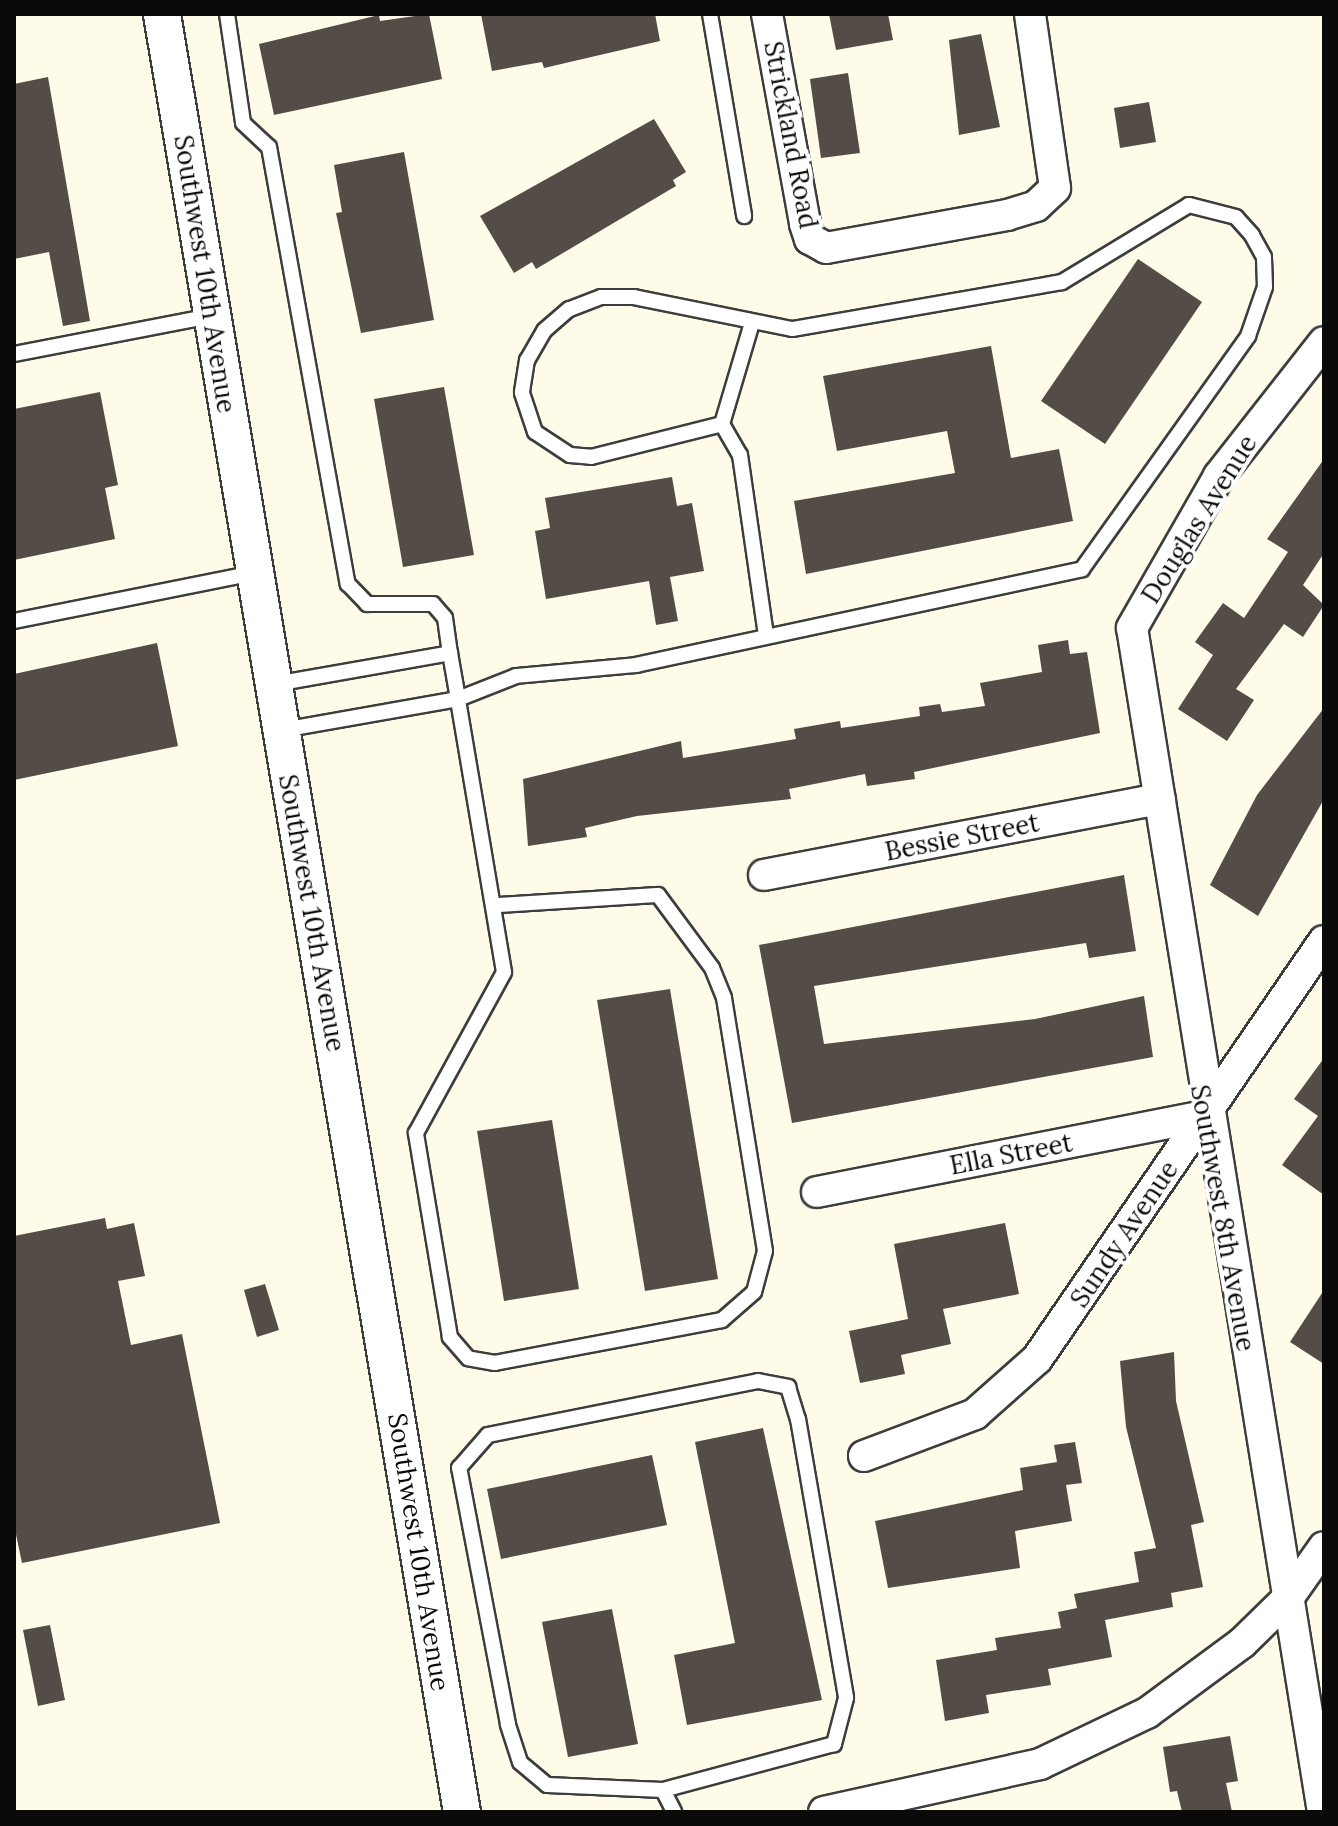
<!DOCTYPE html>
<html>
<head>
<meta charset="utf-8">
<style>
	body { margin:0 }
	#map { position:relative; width:1338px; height:1826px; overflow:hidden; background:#fefbe8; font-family:Lora,serif }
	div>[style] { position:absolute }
	.building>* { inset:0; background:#534c47 }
	.roads { filter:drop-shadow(2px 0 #3d3d3d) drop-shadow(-2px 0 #3d3d3d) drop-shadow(0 2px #3d3d3d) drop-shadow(0 -2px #3d3d3d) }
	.service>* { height:14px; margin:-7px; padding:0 7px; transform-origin:7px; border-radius:7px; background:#fff }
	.minor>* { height:30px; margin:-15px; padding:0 15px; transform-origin:15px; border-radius:15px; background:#fff }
	.tertiary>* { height:36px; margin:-18px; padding:0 18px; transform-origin:18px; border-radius:18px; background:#fff }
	span { translate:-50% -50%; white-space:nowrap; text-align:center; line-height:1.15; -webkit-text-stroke:8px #fff; paint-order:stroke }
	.street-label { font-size:26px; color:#0a0a0a }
	.frame { position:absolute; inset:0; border:16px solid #0a0a0a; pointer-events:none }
</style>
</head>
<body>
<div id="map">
	<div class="building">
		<i style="clip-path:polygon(429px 14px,442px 79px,274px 115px,259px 44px,379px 15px,380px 21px)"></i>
		<i style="clip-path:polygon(481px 14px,655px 14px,660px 41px,544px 68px,542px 62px,492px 71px)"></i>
		<i style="clip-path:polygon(829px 14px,888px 14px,893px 40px,836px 50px)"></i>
		<i style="clip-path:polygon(981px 34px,1000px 127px,959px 135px,949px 40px)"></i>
		<i style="clip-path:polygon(848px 73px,860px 153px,821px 158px,810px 79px)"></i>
		<i style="clip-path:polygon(48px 77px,90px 321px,63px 326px,49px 252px,14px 259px,14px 84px)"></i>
		<i style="clip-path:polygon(1149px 102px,1156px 142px,1120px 148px,1114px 108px)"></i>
		<i style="clip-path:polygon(654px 119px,686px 172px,673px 180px,676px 186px,536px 269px,532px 262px,514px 273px,480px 216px)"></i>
		<i style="clip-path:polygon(404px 152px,434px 320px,361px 333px,336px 213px,342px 212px,334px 165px)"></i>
		<i style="clip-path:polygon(1138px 259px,1202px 302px,1105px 444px,1041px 401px)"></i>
		<i style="clip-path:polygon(991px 346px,1011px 458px,1059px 449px,1073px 521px,806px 574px,794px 501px,955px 473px,947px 431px,837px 451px,823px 376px)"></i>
		<i style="clip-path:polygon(444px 387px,474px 555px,403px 567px,374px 399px)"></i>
		<i style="clip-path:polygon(100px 392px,118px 485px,105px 488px,115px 539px,14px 560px,14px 409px)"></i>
		<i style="clip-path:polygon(1324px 459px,1324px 553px,1303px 585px,1324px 605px,1303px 637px,1284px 624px,1236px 689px,1254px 700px,1227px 741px,1178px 709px,1213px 655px,1195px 642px,1223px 603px,1244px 618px,1288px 552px,1267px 539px)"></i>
		<i style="clip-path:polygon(672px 477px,677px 506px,692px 503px,704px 571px,670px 577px,678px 621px,656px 625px,649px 581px,546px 599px,535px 531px,550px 528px,545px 498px)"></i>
		<i style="clip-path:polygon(1068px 640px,1070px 654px,1087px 652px,1100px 733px,914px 772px,915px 779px,867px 786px,865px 774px,789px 789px,791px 799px,637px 816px,585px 828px,587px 837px,528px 846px,523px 779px,681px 741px,683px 758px,796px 739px,794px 729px,840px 721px,841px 728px,920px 716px,919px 707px,940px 704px,942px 712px,985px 706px,980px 683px,1042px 672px,1038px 645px)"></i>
		<i style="clip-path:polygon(157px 643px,178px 746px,14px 780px,14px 674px)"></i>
		<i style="clip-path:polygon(1324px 708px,1324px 799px,1258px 916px,1210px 885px,1257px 795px)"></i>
		<i style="clip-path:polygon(1124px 875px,1136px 951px,1089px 958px,1086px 943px,814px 986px,824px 1044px,1035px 1019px,1144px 996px,1153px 1057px,792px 1123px,759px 945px)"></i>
		<i style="clip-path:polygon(670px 989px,718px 1279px,645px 1291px,597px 1000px)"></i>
		<i style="clip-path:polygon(1324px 1058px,1324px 1195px,1282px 1165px,1318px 1116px,1294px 1099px)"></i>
		<i style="clip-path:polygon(552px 1120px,579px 1289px,504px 1301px,477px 1131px)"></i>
		<i style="clip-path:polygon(105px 1218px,107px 1229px,134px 1223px,145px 1276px,118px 1281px,131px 1345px,182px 1334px,220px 1523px,22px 1563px,14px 1525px,14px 1236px)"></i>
		<i style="clip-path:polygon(1005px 1223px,1019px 1294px,943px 1309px,951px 1344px,901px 1355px,905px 1374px,860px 1383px,849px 1331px,908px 1319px,894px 1244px)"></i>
		<i style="clip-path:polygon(265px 1284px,279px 1330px,257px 1337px,244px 1290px)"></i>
		<i style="clip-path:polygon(1324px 1290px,1324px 1364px,1290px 1342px)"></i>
		<i style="clip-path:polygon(1174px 1352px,1176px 1401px,1204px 1522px,1191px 1525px,1203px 1587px,1171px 1593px,1173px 1607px,1105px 1620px,1112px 1657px,1048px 1669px,1051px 1685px,986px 1695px,989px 1713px,945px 1721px,936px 1660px,997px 1650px,995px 1638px,1061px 1628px,1058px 1612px,1077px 1608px,1074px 1594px,1139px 1582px,1134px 1552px,1156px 1548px,1126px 1427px,1120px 1361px)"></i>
		<i style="clip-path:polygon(763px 1428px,822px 1700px,687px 1725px,674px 1655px,735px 1643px,695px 1442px)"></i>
		<i style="clip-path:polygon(1075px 1442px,1082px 1483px,1066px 1485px,1072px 1521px,1015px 1531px,1020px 1568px,888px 1588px,875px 1521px,1023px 1490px,1020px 1468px,1057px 1462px,1054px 1445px)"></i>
		<i style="clip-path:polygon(652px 1455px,667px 1525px,501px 1559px,487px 1489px)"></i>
		<i style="clip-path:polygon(612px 1609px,638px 1744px,568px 1757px,542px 1622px)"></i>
		<i style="clip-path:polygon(50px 1625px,65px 1700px,38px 1706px,23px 1630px)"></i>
		<i style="clip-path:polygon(1230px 1736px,1238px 1781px,1226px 1783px,1232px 1812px,1182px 1812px,1177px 1791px,1170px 1792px,1163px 1747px)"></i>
	</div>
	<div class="roads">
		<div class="service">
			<i style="left:227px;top:14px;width:110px;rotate:81.6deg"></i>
			<i style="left:243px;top:123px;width:35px;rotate:43deg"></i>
			<i style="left:269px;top:147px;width:444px;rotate:79.8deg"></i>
			<i style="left:348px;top:584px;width:28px;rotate:46deg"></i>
			<i style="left:367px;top:604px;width:66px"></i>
			<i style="left:433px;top:604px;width:18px;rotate:49deg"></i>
			<i style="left:445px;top:618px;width:35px;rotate:82deg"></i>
			<i style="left:710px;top:14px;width:205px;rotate:80.4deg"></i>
			<i style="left:14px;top:354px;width:202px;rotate:-10.9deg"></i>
			<i style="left:722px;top:424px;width:102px;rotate:-73.5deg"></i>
			<i style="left:14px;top:621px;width:246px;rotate:-11.3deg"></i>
			<i style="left:275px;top:684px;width:178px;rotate:-10deg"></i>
			<i style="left:450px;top:653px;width:47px;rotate:80.1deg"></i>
			<i style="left:458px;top:699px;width:179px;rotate:170deg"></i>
			<i style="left:498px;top:905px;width:160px;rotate:-3.6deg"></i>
			<i style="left:658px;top:895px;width:91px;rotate:53.5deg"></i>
			<i style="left:712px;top:968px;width:32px;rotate:68deg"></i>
			<i style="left:724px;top:998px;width:256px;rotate:80.8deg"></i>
			<i style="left:765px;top:1251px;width:42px;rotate:105deg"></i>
			<i style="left:754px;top:1292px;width:43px;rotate:138.8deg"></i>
			<i style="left:722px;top:1320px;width:231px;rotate:169.3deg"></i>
			<i style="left:495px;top:1363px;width:27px;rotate:-170deg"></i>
			<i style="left:468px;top:1358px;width:28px;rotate:-131deg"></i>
			<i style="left:450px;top:1337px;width:207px;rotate:-99.5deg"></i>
			<i style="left:416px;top:1133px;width:183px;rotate:-61.3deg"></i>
			<i style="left:504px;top:972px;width:277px;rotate:-99.6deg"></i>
			<i style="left:458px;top:699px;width:62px;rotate:-21.6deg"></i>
			<i style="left:516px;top:676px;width:121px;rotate:-5.2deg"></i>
			<i style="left:636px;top:665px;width:456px;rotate:-12.1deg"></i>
			<i style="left:1082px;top:569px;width:286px;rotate:-54.5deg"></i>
			<i style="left:1248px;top:336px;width:52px;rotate:-70.9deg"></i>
			<i style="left:1265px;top:287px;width:30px;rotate:-92deg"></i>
			<i style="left:1264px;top:257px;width:25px;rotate:-119deg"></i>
			<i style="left:1252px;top:235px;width:24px;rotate:-132deg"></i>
			<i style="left:1236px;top:217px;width:49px;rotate:-165.7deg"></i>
			<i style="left:1189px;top:205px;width:149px;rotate:148.8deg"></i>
			<i style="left:1062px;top:282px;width:274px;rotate:170.1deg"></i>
			<i style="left:792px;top:329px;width:161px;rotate:-168.6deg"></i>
			<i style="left:634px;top:297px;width:33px;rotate:180deg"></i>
			<i style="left:601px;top:297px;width:34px;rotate:159deg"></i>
			<i style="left:569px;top:309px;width:33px;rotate:139deg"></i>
			<i style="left:544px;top:331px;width:34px;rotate:120deg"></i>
			<i style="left:527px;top:360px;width:33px;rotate:99deg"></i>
			<i style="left:522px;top:393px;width:41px;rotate:71.6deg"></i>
			<i style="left:535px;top:432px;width:42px;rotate:33.3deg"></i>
			<i style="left:570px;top:455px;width:21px;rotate:5deg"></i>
			<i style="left:591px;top:457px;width:135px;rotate:-14.1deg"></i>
			<i style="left:722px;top:424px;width:36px;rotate:60deg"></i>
			<i style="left:740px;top:455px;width:182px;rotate:81.8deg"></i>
			<i style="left:758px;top:1381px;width:31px;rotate:11deg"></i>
			<i style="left:788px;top:1387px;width:34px;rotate:73deg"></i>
			<i style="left:798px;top:1419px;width:283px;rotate:80.2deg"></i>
			<i style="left:846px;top:1698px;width:48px;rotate:104.6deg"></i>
			<i style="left:834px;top:1744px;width:177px;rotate:164.9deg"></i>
			<i style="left:663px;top:1790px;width:116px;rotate:-177.5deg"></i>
			<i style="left:547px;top:1785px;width:35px;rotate:-140deg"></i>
			<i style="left:520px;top:1762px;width:40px;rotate:-108deg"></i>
			<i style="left:508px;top:1724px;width:261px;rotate:-100.8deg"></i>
			<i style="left:459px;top:1468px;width:44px;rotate:-48.7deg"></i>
			<i style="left:488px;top:1435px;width:275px;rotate:-11.3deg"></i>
			<i style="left:663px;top:1790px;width:25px;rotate:63deg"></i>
		</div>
		<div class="minor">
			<i style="left:767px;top:14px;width:213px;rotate:79.7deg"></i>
			<i style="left:805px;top:224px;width:16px;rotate:72deg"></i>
			<i style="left:810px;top:239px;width:18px;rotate:29deg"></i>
			<i style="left:826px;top:248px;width:184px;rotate:-10.3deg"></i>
			<i style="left:1007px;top:215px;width:30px;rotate:-17deg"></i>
			<i style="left:1036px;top:206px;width:26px;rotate:-43deg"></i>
			<i style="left:1055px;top:188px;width:176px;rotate:-98.2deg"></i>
			<i style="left:764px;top:875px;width:403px;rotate:-10.9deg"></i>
			<i style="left:817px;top:1192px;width:395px;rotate:-11.1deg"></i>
			<i style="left:864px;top:1456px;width:119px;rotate:-20.7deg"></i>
			<i style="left:975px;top:1414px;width:83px;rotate:-41.6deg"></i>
			<i style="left:1037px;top:1359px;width:507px;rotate:-55.53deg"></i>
			<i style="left:824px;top:1812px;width:221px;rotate:-12.5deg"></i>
			<i style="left:1040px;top:1764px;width:119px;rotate:-25.5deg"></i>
			<i style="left:1147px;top:1713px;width:118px;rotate:-36.4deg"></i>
			<i style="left:1242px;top:1643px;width:64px;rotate:-44.4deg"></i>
			<i style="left:1288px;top:1598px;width:62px;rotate:-54.8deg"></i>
			<i style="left:1323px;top:1812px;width:1199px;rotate:-99.16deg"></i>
			<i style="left:1132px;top:628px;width:175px;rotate:-60.2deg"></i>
			<i style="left:1219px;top:476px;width:170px;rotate:-51.9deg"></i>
		</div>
		<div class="tertiary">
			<i style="left:162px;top:14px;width:1823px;rotate:80.53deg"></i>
		</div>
	</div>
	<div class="street-label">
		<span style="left:791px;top:135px;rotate:79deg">Strickland Road</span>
		<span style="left:205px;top:274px;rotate:81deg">Southwest 10th Avenue</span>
		<span style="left:1199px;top:519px;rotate:-58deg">Douglas Avenue</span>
		<span style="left:962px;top:837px;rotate:-11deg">Bessie Street</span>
		<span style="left:312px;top:913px;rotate:80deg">Southwest 10th Avenue</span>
		<span style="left:1011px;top:1154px;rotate:-11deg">Ella Street</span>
		<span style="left:1223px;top:1218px;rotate:80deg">Southwest 8th Avenue</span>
		<span style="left:1124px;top:1234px;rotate:-56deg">Sundy Avenue</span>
		<span style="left:419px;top:1552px;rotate:81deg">Southwest 10th Avenue</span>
	</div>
	<div class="frame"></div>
</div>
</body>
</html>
